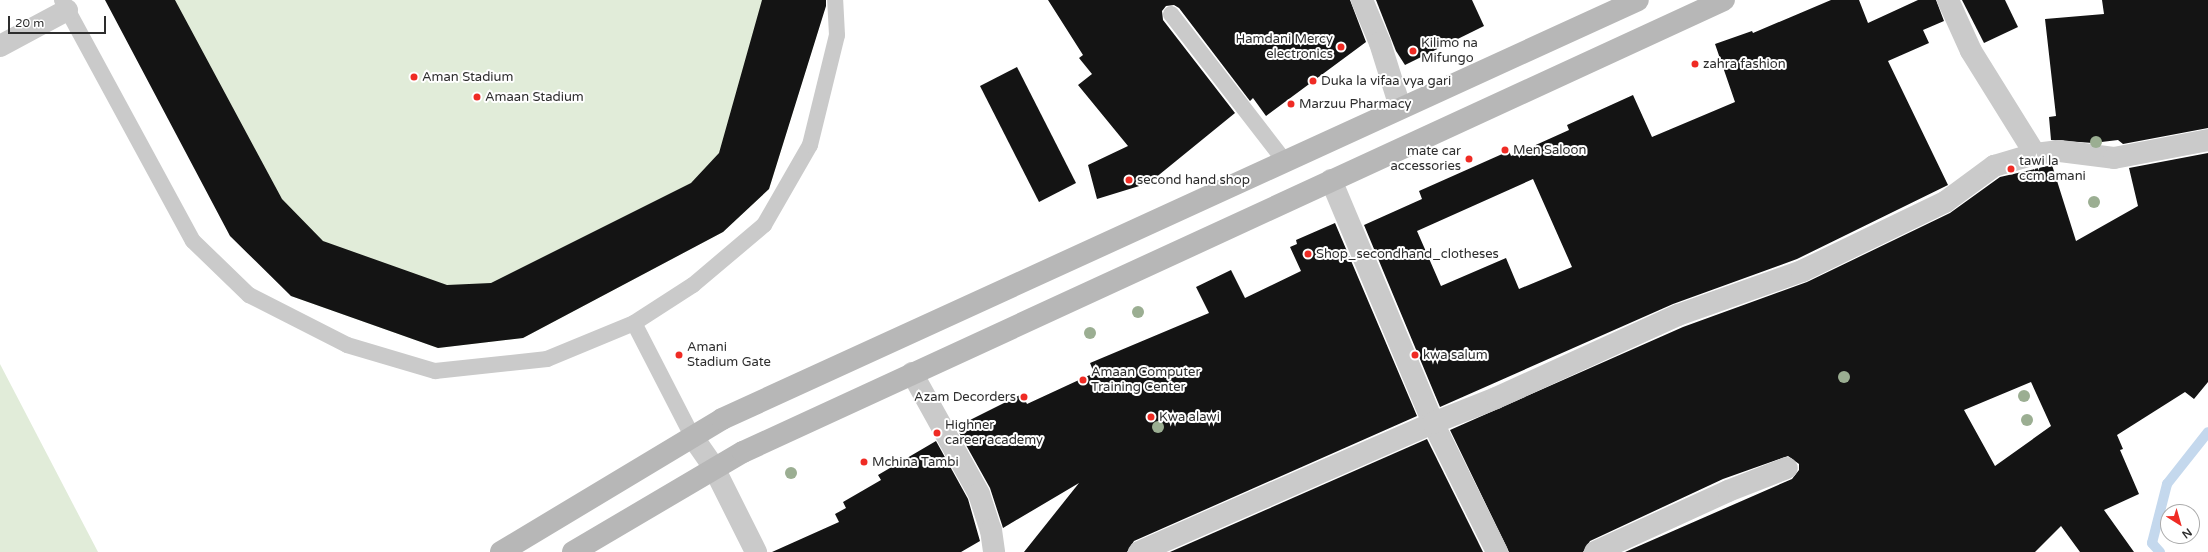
<!DOCTYPE html>
<html>
<head>
<meta charset="utf-8">
<style>
	body { margin:0 }
	#map { position:relative; width:2208px; height:552px; overflow:hidden; background:#fff; font-family:"Varela Round",sans-serif }
	div>[style] { position:absolute }
	.green>* { inset:0; background:#e1ecd9 }
	.stream>* { height:10px; margin:-5px; padding:0 5px; transform-origin:5px; border-radius:5px; background:#c4d8ed }
	.building>* { inset:0; background:#141414 }
	.lane>* { height:16px; margin:-8px; padding:0 8px; transform-origin:8px; border-radius:8px; background:#cacaca }
	.street>* { height:22px; margin:-11px; padding:0 11px; transform-origin:11px; border-radius:11px; background:#cacaca }
	.secondary>* { height:22px; margin:-11px; padding:0 11px; transform-origin:11px; border-radius:11px; background:#b7b7b7 }
	.trees>* { width:12px; height:12px; margin:-6px; border-radius:50%; background:#9bae92 }
	.dots>* { width:11px; height:11px; translate:-50% -50%; box-sizing:border-box; border:2px solid #fff; border-radius:50% }
	span { translate:-50% -50%; white-space:nowrap; text-align:center; line-height:1.15; -webkit-text-stroke:4px #fff; paint-order:stroke }
	.poi-label { font-size:13px; color:#2d2d2d }
	.right { translate:-100% -50%; text-align:right }
	.left { translate:0 -50%; text-align:left }
	.north { position:absolute; left:2160px; top:504px; width:40px; height:40px; box-sizing:border-box; background:#fff; border:1px solid #ababab; border-radius:50%; rotate:143deg; font-size:11px; font-weight:700; line-height:16px; text-align:center; color:#2d2d2d }
	.north::after { content:''; display:block; margin:auto; width:14px; height:18px; background:#ef2b24; clip-path:polygon(50% 0,100% 100%,50% 72%,0 100%) }
	.scale { position:absolute; left:8px; top:16px; width:98px; height:18px; box-sizing:border-box; border:2px solid #2d2d2d; border-top:0; padding-left:5px; font-size:12px; line-height:14px; white-space:nowrap; color:#2d2d2d; -webkit-text-stroke:3px #fff; paint-order:stroke }
</style>
</head>
<body>
<div id="map">
	<div class="green">
		<i style="clip-path:polygon(105px 0,826px 0,826px 5px,769px 189px,723px 232px,523px 338px,438px 348px,291px 296px)"></i>
		<i style="clip-path:polygon(0 364px,98px 552px,0 552px)"></i>
	</div>
	<div class="stream">
		<i style="left:2160px;top:552px;width:12px;rotate:-132deg"></i>
		<i style="left:2152px;top:543px;width:61px;rotate:-75.7deg"></i>
		<i style="left:2167px;top:484px;width:66px;rotate:-51.7deg"></i>
	</div>
	<div class="building">
		<i style="clip-path:polygon(105px 0,175px 0,282px 199px,323px 241px,447px 285px,491px 283px,691px 183px,719px 153px,762px 0,826px 0,826px 6px,769px 189px,723px 232px,523px 338px,438px 348px,291px 296px,230px 236px)"></i>
		<i style="clip-path:polygon(1048px 0,1350px 0,1366px 42px,1266px 116px,1253px 98px,1250px 101px,1179px 8px,1174px 5px,1166px 6px,1162px 11px,1163px 20px,1235px 113px,1149px 183px,1097px 199px,1088px 165px,1128px 146px,1078px 85px,1092px 74px,1079px 58px,1083px 55px)"></i>
		<i style="clip-path:polygon(1376px 0,1472px 0,1484px 26px,1405px 65px,1396px 51px)"></i>
		<i style="clip-path:polygon(evenodd,1831px 0,1859px 0,1868px 23px,1918px 0,1936px 0,1944px 21px,1923px 30px,1929px 43px,1888px 61px,1948px 185px,1797px 259px,1673px 304px,1440px 407px,1364px 225px,1422px 199px,1419px 191px,1509px 151px,1511px 156px,1569px 130px,1567px 125px,1633px 95px,1652px 137px,1735px 102px,1715px 44px,1752px 31px,1753px 33px,1831px 0,1533px 179px,1572px 267px,1519px 289px,1506px 258px,1441px 286px,1417px 231px,1533px 179px)"></i>
		<i style="clip-path:polygon(1962px 0,2005px 0,2018px 27px,1984px 43px)"></i>
		<i style="clip-path:polygon(2102px 0,2208px 0,2208px 128px,2123px 144px,2118px 140px,2093px 143px,2051px 140px,2049px 117px,2056px 116px,2045px 19px,2104px 14px)"></i>
		<i style="clip-path:polygon(1017px 67px,1076px 183px,1039px 202px,980px 86px)"></i>
		<i style="clip-path:polygon(evenodd,2208px 153px,2208px 382px,2194px 399px,2185px 392px,2117px 435px,2123px 449px,2120px 450px,2139px 494px,2104px 510px,2134px 552px,2080px 552px,2061px 526px,2035px 552px,1625px 552px,1792px 479px,1799px 470px,1799px 464px,1788px 456px,1723px 479px,1590px 541px,1583px 552px,1509px 552px,1450px 430px,1683px 327px,1807px 282px,1950px 213px,2000px 177px,2052px 165px,2076px 241px,2138px 206px,2129px 168px,2208px 153px,2031px 382px,2051px 426px,1995px 466px,1964px 410px,2031px 382px)"></i>
		<i style="clip-path:polygon(1335px 223px,1417px 416px,1134px 541px,1127px 552px,1024px 552px,1079px 483px,1003px 528px,990px 488px,956px 427px,1022px 394px,1027px 404px,1094px 373px,1090px 363px,1209px 313px,1196px 287px,1231px 270px,1245px 298px,1301px 271px,1290px 247px,1297px 244px,1296px 240px)"></i>
		<i style="clip-path:polygon(1427px 439px,1483px 552px,1170px 552px)"></i>
		<i style="clip-path:polygon(936px 441px,968px 499px,980px 541px,961px 552px,772px 552px,839px 522px,835px 514px,846px 508px,843px 502px,881px 480px,878px 475px)"></i>
	</div>
	<div class="lane">
		<i style="left:62px;top:0;width:274px;rotate:61.5deg"></i>
		<i style="left:193px;top:241px;width:78px;rotate:44deg"></i>
		<i style="left:249px;top:295px;width:110px;rotate:27deg"></i>
		<i style="left:347px;top:345px;width:92px;rotate:16.5deg"></i>
		<i style="left:435px;top:371px;width:113px;rotate:-6.1deg"></i>
		<i style="left:547px;top:359px;width:94px;rotate:-22.5deg"></i>
		<i style="left:634px;top:323px;width:70px;rotate:-32.8deg"></i>
		<i style="left:693px;top:285px;width:93px;rotate:-40.2deg"></i>
		<i style="left:764px;top:225px;width:92px;rotate:-60.1deg"></i>
		<i style="left:810px;top:145px;width:113px;rotate:-76.2deg"></i>
		<i style="left:837px;top:35px;width:35px;rotate:-93deg"></i>
		<i style="left:1171px;top:14px;width:185px;rotate:52.3deg"></i>
		<i style="left:634px;top:323px;width:127px;rotate:62.8deg"></i>
	</div>
	<div class="street">
		<i style="left:1362px;top:0;width:47px;rotate:67.3deg"></i>
		<i style="left:1380px;top:43px;width:67px;rotate:72.6deg"></i>
		<i style="left:1948px;top:0;width:56px;rotate:65.7deg"></i>
		<i style="left:1971px;top:51px;width:121px;rotate:58.1deg"></i>
		<i style="left:2035px;top:154px;width:25px;rotate:-7deg"></i>
		<i style="left:2060px;top:151px;width:54px;rotate:7.4deg"></i>
		<i style="left:2114px;top:158px;width:96px;rotate:-10.8deg"></i>
		<i style="left:0;top:46px;width:76px;rotate:-28.2deg"></i>
		<i style="left:1331px;top:180px;width:264px;rotate:67.2deg"></i>
		<i style="left:1433px;top:423px;width:144px;rotate:63.6deg"></i>
		<i style="left:912px;top:373px;width:138px;rotate:61deg"></i>
		<i style="left:979px;top:494px;width:38px;rotate:72deg"></i>
		<i style="left:991px;top:530px;width:22px;rotate:82deg"></i>
		<i style="left:692px;top:436px;width:39px;rotate:55deg"></i>
		<i style="left:714px;top:468px;width:94px;rotate:63.4deg"></i>
		<i style="left:1139px;top:552px;width:321px;rotate:-23.7deg"></i>
		<i style="left:1433px;top:423px;width:68px;rotate:-21.6deg"></i>
		<i style="left:1496px;top:398px;width:200px;rotate:-24.5deg"></i>
		<i style="left:1678px;top:315px;width:132px;rotate:-19.5deg"></i>
		<i style="left:1802px;top:271px;width:159px;rotate:-25.8deg"></i>
		<i style="left:1945px;top:202px;width:61px;rotate:-36.3deg"></i>
		<i style="left:1994px;top:166px;width:43px;rotate:-16.3deg"></i>
		<i style="left:1595px;top:552px;width:146px;rotate:-24.6deg"></i>
		<i style="left:1728px;top:491px;width:63px;rotate:-21.3deg"></i>
	</div>
	<div class="secondary">
		<i style="left:501px;top:552px;width:258px;rotate:-31deg"></i>
		<i style="left:722px;top:419px;width:1007px;rotate:-24.58deg"></i>
		<i style="left:573px;top:552px;width:197px;rotate:-30.5deg"></i>
		<i style="left:743px;top:452px;width:1080px;rotate:-24.74deg"></i>
	</div>
	<div class="trees">
		<i style="left:2096px;top:142px"></i>
		<i style="left:2094px;top:202px"></i>
		<i style="left:1138px;top:312px"></i>
		<i style="left:1090px;top:333px"></i>
		<i style="left:1844px;top:377px"></i>
		<i style="left:2024px;top:396px"></i>
		<i style="left:2027px;top:420px"></i>
		<i style="left:1158px;top:427px"></i>
		<i style="left:791px;top:473px"></i>
	</div>
	<div class="dots">
		<i style="left:1341px;top:47px;background:#ef2b24"></i>
		<i style="left:1413px;top:51px;background:#ef2b24"></i>
		<i style="left:1695px;top:64px;background:#ef2b24"></i>
		<i style="left:414px;top:77px;background:#ef2b24"></i>
		<i style="left:1313px;top:81px;background:#ef2b24"></i>
		<i style="left:477px;top:97px;background:#ef2b24"></i>
		<i style="left:1291px;top:104px;background:#ef2b24"></i>
		<i style="left:1505px;top:150px;background:#ef2b24"></i>
		<i style="left:1469px;top:159px;background:#ef2b24"></i>
		<i style="left:2011px;top:169px;background:#ef2b24"></i>
		<i style="left:1129px;top:180px;background:#ef2b24"></i>
		<i style="left:1308px;top:254px;background:#ef2b24"></i>
		<i style="left:679px;top:355px;background:#ef2b24"></i>
		<i style="left:1415px;top:355px;background:#ef2b24"></i>
		<i style="left:1083px;top:380px;background:#ef2b24"></i>
		<i style="left:1024px;top:397px;background:#ef2b24"></i>
		<i style="left:1151px;top:417px;background:#ef2b24"></i>
		<i style="left:937px;top:433px;background:#ef2b24"></i>
		<i style="left:864px;top:462px;background:#ef2b24"></i>
	</div>
	<div class="poi-label">
		<span class="right" style="left:1333px;top:47px">Hamdani Mercy<br>electronics</span>
		<span class="left" style="left:1421px;top:51px">Kilimo na<br>Mifungo</span>
		<span class="left" style="left:1703px;top:64px">zahra fashion</span>
		<span class="left" style="left:422px;top:77px">Aman Stadium</span>
		<span class="left" style="left:1321px;top:81px">Duka la vifaa vya gari</span>
		<span class="left" style="left:485px;top:97px">Amaan Stadium</span>
		<span class="left" style="left:1299px;top:104px">Marzuu Pharmacy</span>
		<span class="left" style="left:1513px;top:150px">Men Saloon</span>
		<span class="right" style="left:1461px;top:159px">mate car<br>accessories</span>
		<span class="left" style="left:2019px;top:169px">tawi la<br>ccm amani</span>
		<span class="left" style="left:1137px;top:180px">second hand shop</span>
		<span class="left" style="left:1316px;top:254px">Shop_secondhand_clotheses</span>
		<span class="left" style="left:687px;top:355px">Amani<br>Stadium Gate</span>
		<span class="left" style="left:1423px;top:355px">kwa salum</span>
		<span class="left" style="left:1091px;top:380px">Amaan Computer<br>Training Center</span>
		<span class="right" style="left:1016px;top:397px">Azam Decorders</span>
		<span class="left" style="left:1159px;top:417px">Kwa alawi</span>
		<span class="left" style="left:945px;top:433px">Highner<br>career academy</span>
		<span class="left" style="left:872px;top:462px">Mchina Tambi</span>
	</div>
	<div class="north">N</div>
	<div class="scale">20 m</div>
</div>
</body>
</html>
